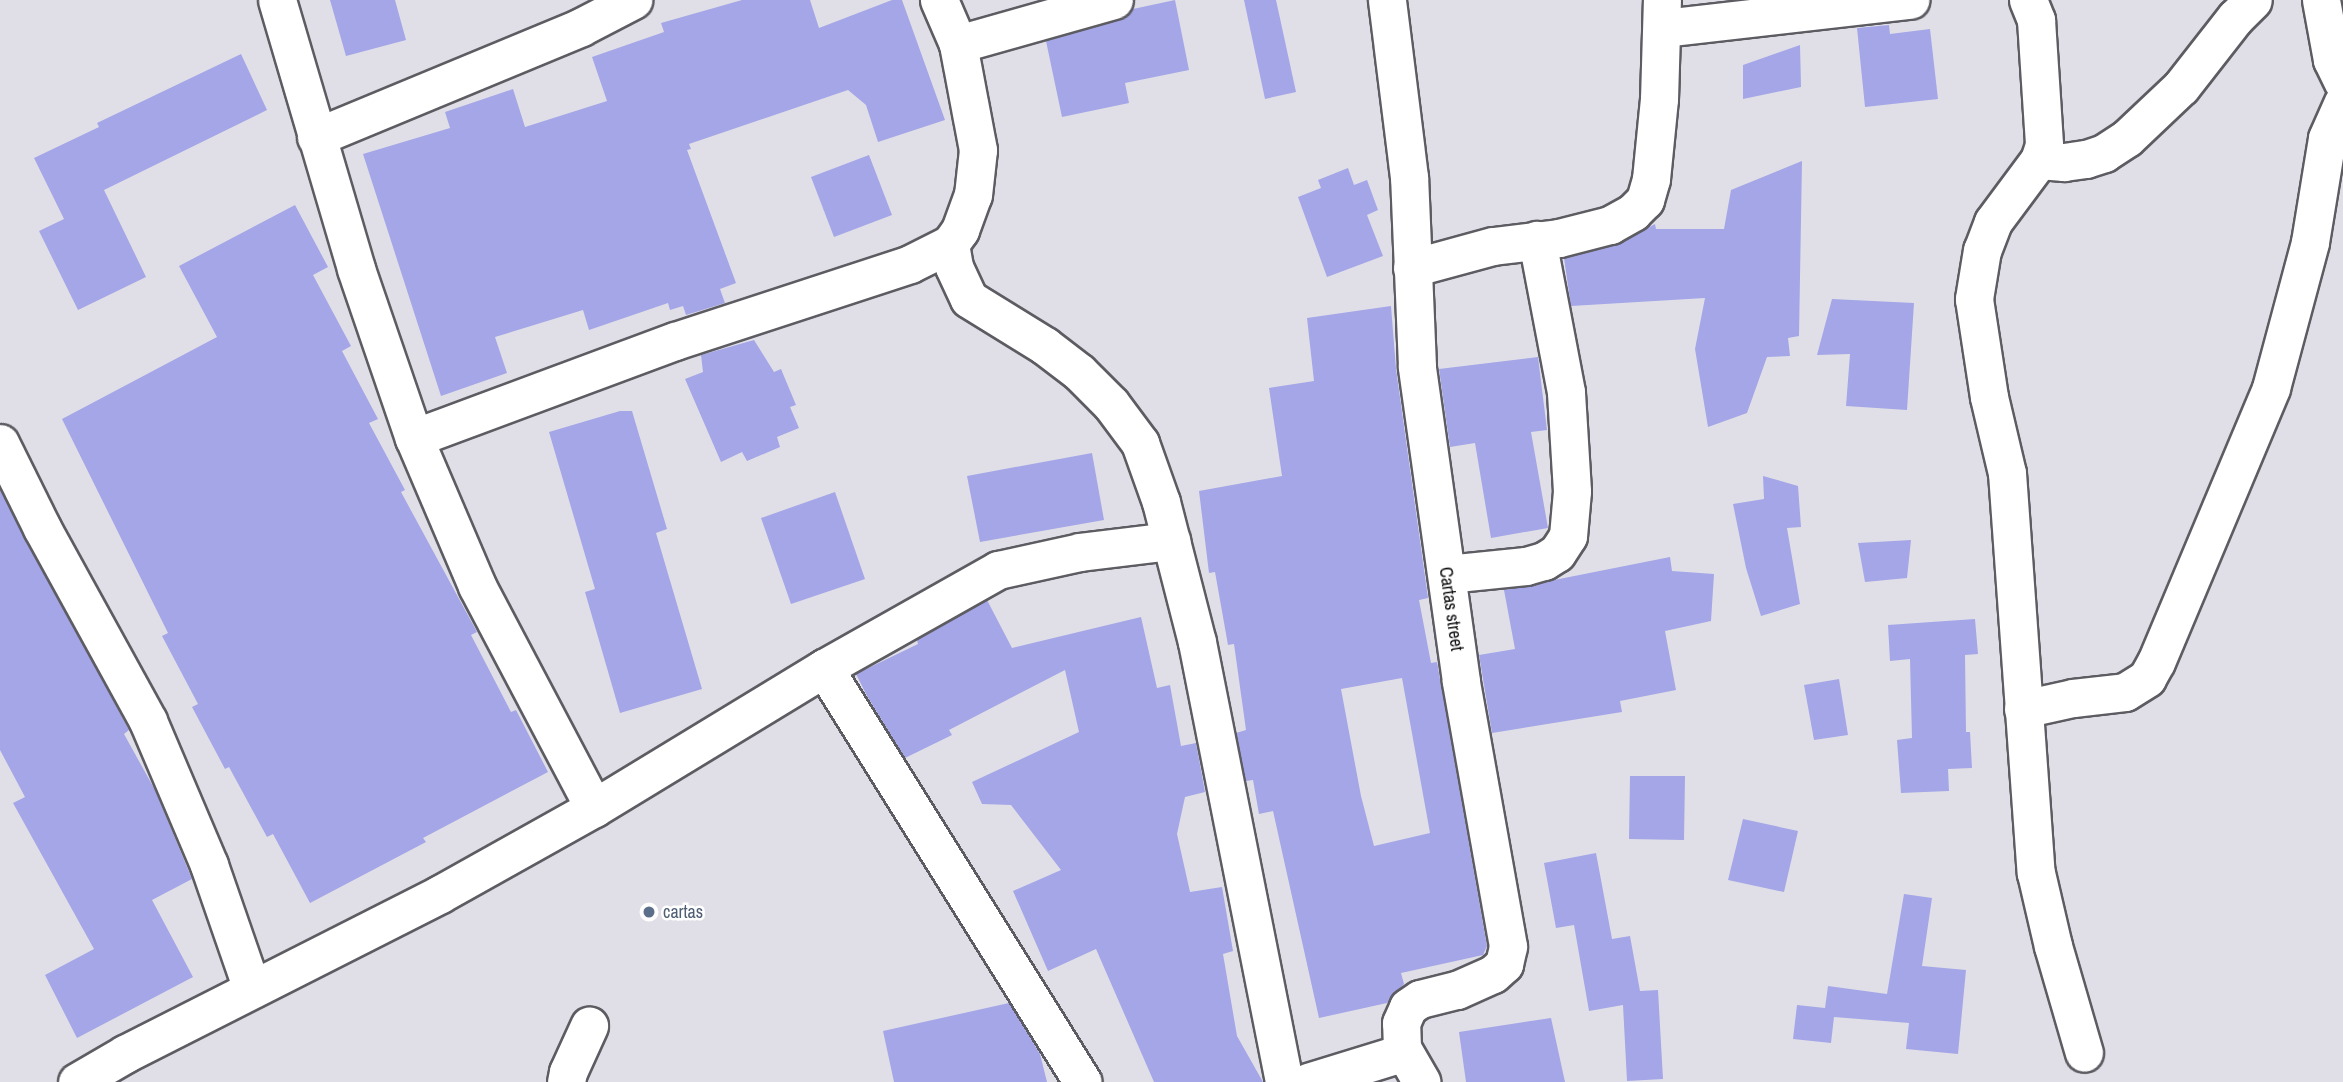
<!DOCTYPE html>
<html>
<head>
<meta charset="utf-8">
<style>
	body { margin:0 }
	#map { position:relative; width:2343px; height:1082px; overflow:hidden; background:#e0dfe7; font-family:"Archivo Narrow",sans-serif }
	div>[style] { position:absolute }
	.building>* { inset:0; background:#a4a6e7 }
	.roads { filter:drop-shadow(2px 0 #5d5c62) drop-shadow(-2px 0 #5d5c62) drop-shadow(0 2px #5d5c62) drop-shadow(0 -2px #5d5c62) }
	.minor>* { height:37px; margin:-18.5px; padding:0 18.5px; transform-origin:18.5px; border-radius:18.5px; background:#fff }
	.dots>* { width:19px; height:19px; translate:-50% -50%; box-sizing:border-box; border:4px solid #fff; border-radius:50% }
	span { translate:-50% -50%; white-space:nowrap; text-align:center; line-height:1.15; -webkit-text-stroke:5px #fff; paint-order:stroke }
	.street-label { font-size:18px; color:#0b0b0e }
	.service-label { font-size:18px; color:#4e5e75 }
	.left { translate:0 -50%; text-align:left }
</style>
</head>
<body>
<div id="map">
	<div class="building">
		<i style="clip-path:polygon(330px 0,395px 0,406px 40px,346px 56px)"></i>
		<i style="clip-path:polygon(742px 0,810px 0,819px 28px,892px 0,902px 0,945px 120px,878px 142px,866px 105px,848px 90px,689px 144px,691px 149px,687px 150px,736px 283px,720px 289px,725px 303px,686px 315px,683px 306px,670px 310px,668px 303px,589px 330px,583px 310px,495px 337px,507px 373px,441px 396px,363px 154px,450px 128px,445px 112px,513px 89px,525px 127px,607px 101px,592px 57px,664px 32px,661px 23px)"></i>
		<i style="clip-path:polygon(1175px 0,1189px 70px,1125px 83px,1129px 103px,1062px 117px,1046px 41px,1120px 20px,1133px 9px)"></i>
		<i style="clip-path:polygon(1244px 0,1276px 0,1296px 92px,1265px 99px)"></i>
		<i style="clip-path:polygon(1889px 25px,1890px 34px,1930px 29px,1938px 99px,1865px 107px,1857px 28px)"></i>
		<i style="clip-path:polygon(1800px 45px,1801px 87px,1743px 99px,1743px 65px)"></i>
		<i style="clip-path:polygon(241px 54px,267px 110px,104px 190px,146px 277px,78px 310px,39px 231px,64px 219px,34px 158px,99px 127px,97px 123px)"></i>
		<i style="clip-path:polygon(869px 155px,892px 215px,834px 237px,811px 177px)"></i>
		<i style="clip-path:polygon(1802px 161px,1799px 336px,1788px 338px,1790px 356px,1767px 357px,1747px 413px,1708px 427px,1695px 349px,1705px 298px,1571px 306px,1564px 258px,1616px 245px,1655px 224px,1656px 229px,1724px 229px,1731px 190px)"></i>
		<i style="clip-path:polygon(1348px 168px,1354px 185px,1367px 180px,1378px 210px,1367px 215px,1383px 256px,1327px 277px,1298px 197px,1321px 188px,1318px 180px)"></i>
		<i style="clip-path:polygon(295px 205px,328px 267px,313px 275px,351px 346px,342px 351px,378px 419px,369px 423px,405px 490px,401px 492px,477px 632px,471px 635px,511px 712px,516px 710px,548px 772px,423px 838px,426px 842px,310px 903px,273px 834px,267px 837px,229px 767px,225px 769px,192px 707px,198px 704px,162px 636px,168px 633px,62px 419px,217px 337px,179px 266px)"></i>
		<i style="clip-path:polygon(1832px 299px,1914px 303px,1907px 410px,1846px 406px,1850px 354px,1817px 355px)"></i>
		<i style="clip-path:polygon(evenodd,1391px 306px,1396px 369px,1428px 598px,1419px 600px,1431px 663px,1437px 662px,1487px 946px,1483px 955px,1401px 973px,1404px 984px,1387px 1003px,1319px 1018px,1273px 811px,1259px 814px,1253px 780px,1246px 781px,1236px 733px,1246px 730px,1234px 644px,1228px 645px,1215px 572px,1209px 573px,1199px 491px,1282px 476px,1269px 388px,1314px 381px,1307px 318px,1391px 306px,1402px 678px,1430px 833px,1374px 846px,1361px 796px,1341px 689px,1402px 678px)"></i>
		<i style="clip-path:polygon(754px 340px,774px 372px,781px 369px,796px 405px,790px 407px,799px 428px,777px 437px,780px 447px,747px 461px,742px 452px,721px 462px,685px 379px,703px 372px,701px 355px)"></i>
		<i style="clip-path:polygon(1538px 357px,1547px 430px,1531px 432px,1548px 528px,1491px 538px,1475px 443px,1450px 447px,1439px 369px)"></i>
		<i style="clip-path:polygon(620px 411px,632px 411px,667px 529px,656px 533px,702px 689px,620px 713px,585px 592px,595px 589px,549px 432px)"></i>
		<i style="clip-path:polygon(1092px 453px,1104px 520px,980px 542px,967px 476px)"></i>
		<i style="clip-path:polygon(1763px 476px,1798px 486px,1801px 527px,1787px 528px,1800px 604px,1761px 616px,1746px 568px,1733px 504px,1764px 499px)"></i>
		<i style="clip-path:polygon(0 490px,129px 730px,124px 734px,155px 790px,192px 879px,152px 900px,193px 977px,77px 1038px,45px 975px,94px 949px,13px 803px,25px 797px,0 750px)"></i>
		<i style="clip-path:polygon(835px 492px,865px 579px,791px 604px,761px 518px)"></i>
		<i style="clip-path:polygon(1911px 540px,1907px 578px,1865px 582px,1858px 543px)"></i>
		<i style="clip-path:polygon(1670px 557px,1672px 571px,1714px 574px,1711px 621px,1665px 631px,1676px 690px,1620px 701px,1622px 712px,1492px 733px,1479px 655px,1515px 649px,1504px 590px)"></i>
		<i style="clip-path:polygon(987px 600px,1012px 648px,1141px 617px,1157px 688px,1170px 685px,1181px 746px,1196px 743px,1205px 792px,1185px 797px,1177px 834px,1190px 892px,1222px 887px,1233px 951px,1223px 954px,1237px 1036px,1263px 1082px,1154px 1082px,1096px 949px,1048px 971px,1013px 891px,1061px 870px,1011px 805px,982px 804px,972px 782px,1079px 732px,1065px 670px,949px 730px,952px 735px,905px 758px,867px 696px,856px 674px,918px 644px,917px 640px)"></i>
		<i style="clip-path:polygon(1975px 619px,1978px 654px,1965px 655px,1966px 732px,1970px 732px,1972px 768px,1948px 769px,1949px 791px,1901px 793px,1897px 740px,1912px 738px,1910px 659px,1890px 661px,1888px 625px)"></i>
		<i style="clip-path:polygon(1839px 679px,1848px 735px,1814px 740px,1804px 685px)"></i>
		<i style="clip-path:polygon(1630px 776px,1685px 776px,1684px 840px,1629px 839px)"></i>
		<i style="clip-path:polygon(1743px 819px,1798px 831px,1784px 892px,1728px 880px)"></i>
		<i style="clip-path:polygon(1596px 853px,1612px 939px,1630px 936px,1640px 991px,1658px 990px,1663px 1079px,1627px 1081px,1623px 1005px,1589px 1011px,1574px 925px,1556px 928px,1544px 863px)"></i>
		<i style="clip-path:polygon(1904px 894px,1932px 898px,1922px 966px,1966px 970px,1958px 1054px,1906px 1049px,1909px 1023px,1834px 1017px,1831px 1043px,1793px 1039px,1797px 1005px,1825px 1008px,1828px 986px,1887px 994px)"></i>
		<i style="clip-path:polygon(1009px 1003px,1040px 1054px,1047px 1082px,894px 1082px,883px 1031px)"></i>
		<i style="clip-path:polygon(1551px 1018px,1565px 1082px,1466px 1082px,1459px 1032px)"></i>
	</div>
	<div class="roads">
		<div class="minor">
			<i style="left:277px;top:0;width:280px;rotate:73.6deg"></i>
			<i style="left:356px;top:269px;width:179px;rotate:71.1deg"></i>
			<i style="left:414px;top:438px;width:161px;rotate:66.9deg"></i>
			<i style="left:477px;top:586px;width:251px;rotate:62.2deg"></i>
			<i style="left:2028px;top:0;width:22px;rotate:68deg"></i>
			<i style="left:2036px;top:20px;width:125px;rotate:86.3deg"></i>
			<i style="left:2044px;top:145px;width:16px;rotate:108deg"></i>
			<i style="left:2039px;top:160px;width:77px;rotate:126.6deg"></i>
			<i style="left:1993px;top:222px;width:30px;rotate:111deg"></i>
			<i style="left:1982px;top:250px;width:50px;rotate:99.3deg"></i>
			<i style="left:1974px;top:299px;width:99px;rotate:81.3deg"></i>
			<i style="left:1989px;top:397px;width:78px;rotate:76.7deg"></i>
			<i style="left:2007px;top:473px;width:401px;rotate:85.9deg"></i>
			<i style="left:2036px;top:873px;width:75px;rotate:76.9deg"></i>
			<i style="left:2053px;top:946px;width:111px;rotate:73.8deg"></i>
			<i style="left:2321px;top:0;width:61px;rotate:79.6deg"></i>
			<i style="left:2332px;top:60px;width:25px;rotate:64deg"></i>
			<i style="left:1663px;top:28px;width:249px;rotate:-6.5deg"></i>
			<i style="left:958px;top:44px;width:162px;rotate:-15.8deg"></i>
			<i style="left:316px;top:137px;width:287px;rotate:-22.5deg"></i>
			<i style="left:581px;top:27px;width:59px;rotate:-27.4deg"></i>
			<i style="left:2039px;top:160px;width:25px;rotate:5deg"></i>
			<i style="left:2064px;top:162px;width:22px;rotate:-8deg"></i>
			<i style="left:2086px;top:159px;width:19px;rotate:-18deg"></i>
			<i style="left:2104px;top:153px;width:27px;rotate:-33deg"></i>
			<i style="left:2127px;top:138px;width:74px;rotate:-43.4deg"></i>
			<i style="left:2181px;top:87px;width:88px;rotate:-52deg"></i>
			<i style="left:2235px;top:18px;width:25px;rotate:-45deg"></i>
			<i style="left:950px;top:244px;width:23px;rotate:80deg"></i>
			<i style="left:954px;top:267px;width:35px;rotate:65deg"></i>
			<i style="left:969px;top:299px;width:89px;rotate:31.7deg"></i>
			<i style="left:1045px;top:346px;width:43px;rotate:37.4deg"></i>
			<i style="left:1079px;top:372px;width:45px;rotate:45deg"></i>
			<i style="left:1111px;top:404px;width:49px;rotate:53.4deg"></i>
			<i style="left:1140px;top:443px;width:63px;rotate:70.4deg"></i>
			<i style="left:1161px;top:502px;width:145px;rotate:75.6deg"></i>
			<i style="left:1197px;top:642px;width:449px;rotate:78.8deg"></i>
			<i style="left:1412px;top:268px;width:84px;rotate:-15.2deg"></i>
			<i style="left:1493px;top:246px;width:66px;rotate:-6.9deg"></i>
			<i style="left:1559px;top:238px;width:53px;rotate:-14.3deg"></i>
			<i style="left:1610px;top:225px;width:26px;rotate:-29deg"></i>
			<i style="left:1633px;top:212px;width:17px;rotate:-45deg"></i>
			<i style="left:1645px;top:200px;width:22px;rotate:-74deg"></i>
			<i style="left:1651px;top:179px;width:80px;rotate:-84.3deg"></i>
			<i style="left:1659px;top:99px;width:99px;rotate:-88.3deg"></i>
			<i style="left:414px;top:438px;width:278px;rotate:-20.4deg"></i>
			<i style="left:675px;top:341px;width:247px;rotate:-18.1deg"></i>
			<i style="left:910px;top:264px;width:45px;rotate:-26.6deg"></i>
			<i style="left:950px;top:244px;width:17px;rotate:-54deg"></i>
			<i style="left:960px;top:230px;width:37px;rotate:-70deg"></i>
			<i style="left:973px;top:195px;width:45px;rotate:-83.7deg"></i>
			<i style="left:978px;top:150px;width:108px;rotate:-100.7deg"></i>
			<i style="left:958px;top:44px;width:48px;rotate:-113.4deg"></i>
			<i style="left:0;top:443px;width:95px;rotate:63.7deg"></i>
			<i style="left:42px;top:528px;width:220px;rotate:61.2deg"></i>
			<i style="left:148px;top:721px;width:156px;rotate:67deg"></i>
			<i style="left:209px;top:865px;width:131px;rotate:70.9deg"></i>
			<i style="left:1447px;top:574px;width:79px;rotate:-5.8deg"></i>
			<i style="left:1526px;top:566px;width:19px;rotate:-16deg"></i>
			<i style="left:1544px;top:561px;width:15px;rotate:-32deg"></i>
			<i style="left:1557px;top:553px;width:20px;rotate:-57deg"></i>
			<i style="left:1568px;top:536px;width:45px;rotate:-84.9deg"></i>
			<i style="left:1572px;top:491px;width:99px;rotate:-93.5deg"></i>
			<i style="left:1566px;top:392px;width:155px;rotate:-100.8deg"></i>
			<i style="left:824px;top:668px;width:488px;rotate:58deg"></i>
			<i style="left:2023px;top:709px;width:51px;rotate:-12.4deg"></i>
			<i style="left:2073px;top:698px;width:52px;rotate:-6.6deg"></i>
			<i style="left:2125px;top:692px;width:26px;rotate:-32deg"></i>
			<i style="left:2147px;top:678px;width:18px;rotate:-61deg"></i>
			<i style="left:2156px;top:662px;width:297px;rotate:-67.2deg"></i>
			<i style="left:2271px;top:388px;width:151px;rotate:-75deg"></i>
			<i style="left:2310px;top:242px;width:105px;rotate:-80.7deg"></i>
			<i style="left:2327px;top:138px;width:39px;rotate:-66deg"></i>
			<i style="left:1402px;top:1048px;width:39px;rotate:60deg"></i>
			<i style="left:77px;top:1082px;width:56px;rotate:-30.3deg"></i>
			<i style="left:125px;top:1054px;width:353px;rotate:-26.9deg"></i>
			<i style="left:440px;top:894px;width:176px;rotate:-29.2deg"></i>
			<i style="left:594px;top:808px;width:269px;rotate:-31.3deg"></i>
			<i style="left:824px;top:668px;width:200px;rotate:-29.4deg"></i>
			<i style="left:998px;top:570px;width:84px;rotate:-12.4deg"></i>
			<i style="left:1080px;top:552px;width:92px;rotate:-6.9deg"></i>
			<i style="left:566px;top:1082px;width:10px;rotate:-79deg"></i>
			<i style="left:568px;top:1072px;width:51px;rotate:-65.5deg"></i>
			<i style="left:1308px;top:1082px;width:91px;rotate:-17.2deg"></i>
			<i style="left:1395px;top:1055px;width:10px;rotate:-45deg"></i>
			<i style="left:1402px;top:1048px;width:25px;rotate:-92deg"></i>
			<i style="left:1401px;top:1023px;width:17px;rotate:-66deg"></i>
			<i style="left:1408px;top:1007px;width:14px;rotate:-34deg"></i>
			<i style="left:1420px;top:999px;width:38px;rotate:-14deg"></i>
			<i style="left:1457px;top:990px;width:39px;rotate:-24deg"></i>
			<i style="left:1493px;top:974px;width:15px;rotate:-42deg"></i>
			<i style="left:1504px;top:964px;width:18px;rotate:-77deg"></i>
			<i style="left:1508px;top:946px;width:269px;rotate:-100.1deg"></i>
			<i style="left:1461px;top:681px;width:318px;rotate:-98deg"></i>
			<i style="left:1417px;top:366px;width:189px;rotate:-92.4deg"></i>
			<i style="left:1409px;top:177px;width:178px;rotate:-97.1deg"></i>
		</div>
	</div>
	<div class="dots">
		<i style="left:649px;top:912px;background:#5c6f8a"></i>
	</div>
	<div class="street-label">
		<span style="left:1451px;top:609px;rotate:82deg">Cartas street</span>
	</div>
	<div class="service-label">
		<span class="left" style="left:663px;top:912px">cartas</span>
	</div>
</div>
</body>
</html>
